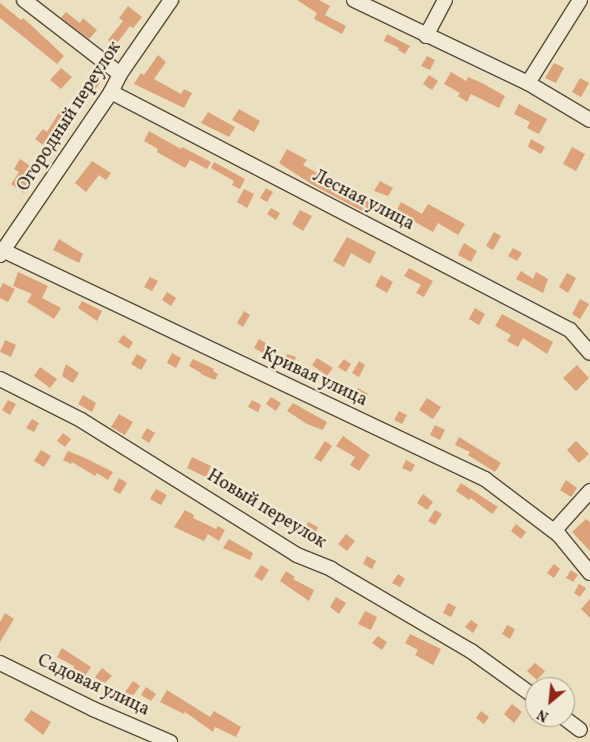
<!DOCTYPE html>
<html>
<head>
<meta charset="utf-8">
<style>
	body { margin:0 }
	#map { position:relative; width:590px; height:742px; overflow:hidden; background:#eae0bf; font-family:Vollkorn,serif }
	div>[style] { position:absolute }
	.building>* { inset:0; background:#dda279 }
	.roads { filter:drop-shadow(1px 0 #584c3a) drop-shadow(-1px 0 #584c3a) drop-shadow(0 1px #584c3a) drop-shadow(0 -1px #584c3a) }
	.minor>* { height:14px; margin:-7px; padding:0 7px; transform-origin:7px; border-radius:7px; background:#f1ebd5 }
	span { translate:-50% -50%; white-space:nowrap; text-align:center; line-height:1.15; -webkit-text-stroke:4.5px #f1ebd5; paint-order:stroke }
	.street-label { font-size:18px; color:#281a0e }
	.north { position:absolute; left:525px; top:677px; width:50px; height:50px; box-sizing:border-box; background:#f1ebd5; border:1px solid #a19785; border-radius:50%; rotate:208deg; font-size:14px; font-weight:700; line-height:20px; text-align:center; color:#281a0e }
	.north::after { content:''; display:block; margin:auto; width:18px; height:22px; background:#8f2418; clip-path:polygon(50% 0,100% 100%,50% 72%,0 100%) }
</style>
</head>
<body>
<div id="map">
	<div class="building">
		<i style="clip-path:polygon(297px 0,319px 0,330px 6px,325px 15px,346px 26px,342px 34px,314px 19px,317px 13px)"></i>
		<i style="clip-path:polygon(0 3px,21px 20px,23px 18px,31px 25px,64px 56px,57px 64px,0 18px)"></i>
		<i style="clip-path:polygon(128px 6px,142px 17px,133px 28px,130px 26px,115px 46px,108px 40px,123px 21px,119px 18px)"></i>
		<i style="clip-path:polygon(66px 12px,80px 23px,83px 18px,97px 30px,89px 39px,61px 18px)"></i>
		<i style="clip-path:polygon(387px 34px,410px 46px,405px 54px,398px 50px,399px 48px,384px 41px)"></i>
		<i style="clip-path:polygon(158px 55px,166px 62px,154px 79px,181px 94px,184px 89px,192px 93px,184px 108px,134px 84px,141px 73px,144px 75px)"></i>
		<i style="clip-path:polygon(427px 56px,435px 60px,430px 70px,421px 66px)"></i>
		<i style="clip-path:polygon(554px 63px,564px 68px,556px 83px,545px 78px)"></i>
		<i style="clip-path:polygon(61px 68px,72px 77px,61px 89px,50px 80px)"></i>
		<i style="clip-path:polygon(451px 72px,466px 81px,468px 77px,482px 83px,505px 96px,499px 108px,471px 94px,467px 102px,458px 96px,460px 93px,444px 84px)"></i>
		<i style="clip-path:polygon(429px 75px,438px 81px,432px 90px,423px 84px)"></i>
		<i style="clip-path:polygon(93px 78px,100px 83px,90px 96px,83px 90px)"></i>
		<i style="clip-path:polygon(580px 78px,589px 83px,581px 97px,572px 92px)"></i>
		<i style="clip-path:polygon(519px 104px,547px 119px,539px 134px,527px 128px,530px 122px,514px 114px)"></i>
		<i style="clip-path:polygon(239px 109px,260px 121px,254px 132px,232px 120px)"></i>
		<i style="clip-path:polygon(60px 111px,71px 117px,49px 149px,35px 139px,43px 129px,47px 132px)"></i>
		<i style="clip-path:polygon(208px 112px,235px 127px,229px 137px,201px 123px)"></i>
		<i style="clip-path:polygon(149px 131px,181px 149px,182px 147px,211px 162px,207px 169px,190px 160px,185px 168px,157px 152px,158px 149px,144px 141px)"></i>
		<i style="clip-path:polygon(531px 139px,545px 147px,541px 154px,528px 147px)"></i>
		<i style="clip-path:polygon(572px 147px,585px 154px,576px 171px,563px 164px)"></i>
		<i style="clip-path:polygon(287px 149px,307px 160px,303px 165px,371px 203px,366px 213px,313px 185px,279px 163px)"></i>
		<i style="clip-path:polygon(20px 159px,36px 170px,24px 193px,11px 184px,19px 172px,14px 169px)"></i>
		<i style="clip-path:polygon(92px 161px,111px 173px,106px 180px,99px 175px,86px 192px,75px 183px)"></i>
		<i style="clip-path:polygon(214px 162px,245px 179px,240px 189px,232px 185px,234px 181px,211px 168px)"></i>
		<i style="clip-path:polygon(380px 181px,393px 188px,388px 196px,374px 191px)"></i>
		<i style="clip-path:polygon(266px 188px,273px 192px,267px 202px,260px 198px)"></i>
		<i style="clip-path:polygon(244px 189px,254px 194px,247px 208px,237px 202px)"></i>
		<i style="clip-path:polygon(401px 202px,422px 214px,428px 204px,465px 224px,458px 235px,438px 223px,433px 232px,406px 217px,405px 219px,395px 213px)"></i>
		<i style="clip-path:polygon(271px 208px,280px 213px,276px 220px,267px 214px)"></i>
		<i style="clip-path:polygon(300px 210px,312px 216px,303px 231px,292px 224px)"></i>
		<i style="clip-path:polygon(494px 232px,501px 236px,493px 250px,486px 246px)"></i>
		<i style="clip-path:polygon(347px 237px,376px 252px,370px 264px,351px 253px,344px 267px,333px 261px)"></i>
		<i style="clip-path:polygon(59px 239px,83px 254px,79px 263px,53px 250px)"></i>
		<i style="clip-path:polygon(464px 243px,477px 251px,471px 262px,458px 255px)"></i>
		<i style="clip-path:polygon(513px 248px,522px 253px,517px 261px,508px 256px)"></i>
		<i style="clip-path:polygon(409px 268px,433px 281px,424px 297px,416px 293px,421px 285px,404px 276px)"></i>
		<i style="clip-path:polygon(521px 271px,533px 279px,536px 272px,548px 279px,543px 293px,516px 279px)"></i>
		<i style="clip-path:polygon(18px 272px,48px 286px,42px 298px,61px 308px,54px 319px,27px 302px,32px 294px,13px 286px)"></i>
		<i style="clip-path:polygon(567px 273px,576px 278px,568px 293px,559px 287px)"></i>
		<i style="clip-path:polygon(381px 275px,393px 282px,387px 293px,375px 286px)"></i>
		<i style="clip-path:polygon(150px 277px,158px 281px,152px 291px,144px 287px)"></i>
		<i style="clip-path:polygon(3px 283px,15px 289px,8px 302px,0 298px,0 289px)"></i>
		<i style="clip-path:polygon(167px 292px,176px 298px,171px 306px,162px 300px)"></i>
		<i style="clip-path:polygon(580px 299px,589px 304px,580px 319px,572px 314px)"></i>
		<i style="clip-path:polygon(82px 301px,102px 311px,97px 321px,78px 308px)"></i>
		<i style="clip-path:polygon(475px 308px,485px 314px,479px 325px,469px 319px)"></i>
		<i style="clip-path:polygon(244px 311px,250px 315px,243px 327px,237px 323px)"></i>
		<i style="clip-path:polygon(502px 314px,553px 342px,547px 354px,523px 338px,518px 347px,507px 341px,511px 335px,495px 326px)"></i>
		<i style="clip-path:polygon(123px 335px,133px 342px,129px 349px,118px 342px)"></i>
		<i style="clip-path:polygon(259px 339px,269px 345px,263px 353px,254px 348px)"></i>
		<i style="clip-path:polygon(5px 340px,16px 345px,11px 357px,0 352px)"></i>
		<i style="clip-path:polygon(172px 353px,181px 358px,176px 368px,167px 363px)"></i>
		<i style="clip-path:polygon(137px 354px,147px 360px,141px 370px,131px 364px)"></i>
		<i style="clip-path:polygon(287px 354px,296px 357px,293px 366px,284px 362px)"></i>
		<i style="clip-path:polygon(317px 358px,333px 368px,327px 376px,312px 365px)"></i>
		<i style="clip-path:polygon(193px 359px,214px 369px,213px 371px,218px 374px,215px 380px,201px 374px,201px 373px,189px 366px)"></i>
		<i style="clip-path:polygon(344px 359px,351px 364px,346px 372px,338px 367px)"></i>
		<i style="clip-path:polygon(359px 361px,365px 365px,359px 377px,352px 373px)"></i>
		<i style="clip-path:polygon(66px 364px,79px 373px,73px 383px,62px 376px)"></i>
		<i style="clip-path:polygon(577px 365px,589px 378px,576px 391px,563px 378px)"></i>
		<i style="clip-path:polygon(40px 367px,57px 379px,50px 388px,34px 376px)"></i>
		<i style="clip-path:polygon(358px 388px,368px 394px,362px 404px,352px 398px)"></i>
		<i style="clip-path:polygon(83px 395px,96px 403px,92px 412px,78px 404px)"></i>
		<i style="clip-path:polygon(271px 397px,281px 403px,276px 411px,266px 404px)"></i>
		<i style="clip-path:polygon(427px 398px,441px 407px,433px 419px,419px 410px)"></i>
		<i style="clip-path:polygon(8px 400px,16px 404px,10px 415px,2px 410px)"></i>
		<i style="clip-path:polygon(252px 400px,261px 405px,258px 412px,248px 407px)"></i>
		<i style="clip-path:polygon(293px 403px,327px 422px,323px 430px,307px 424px,287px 411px)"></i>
		<i style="clip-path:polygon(399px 411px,407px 415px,402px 424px,394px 420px)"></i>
		<i style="clip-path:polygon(119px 414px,133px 422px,125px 435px,111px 427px)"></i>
		<i style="clip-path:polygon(32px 419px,39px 423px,34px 432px,26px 428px)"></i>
		<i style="clip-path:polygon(435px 425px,445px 430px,440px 440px,430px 435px)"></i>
		<i style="clip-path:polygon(147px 428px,155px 433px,149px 443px,141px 438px)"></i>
		<i style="clip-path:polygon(63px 433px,71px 439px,65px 447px,57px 441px)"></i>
		<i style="clip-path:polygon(343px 436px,370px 455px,359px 471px,350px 465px,355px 457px,336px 446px)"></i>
		<i style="clip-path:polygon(459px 437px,501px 463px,495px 472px,468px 455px,470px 452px,455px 445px)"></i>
		<i style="clip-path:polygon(325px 441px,332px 446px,321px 462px,314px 458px)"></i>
		<i style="clip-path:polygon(576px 441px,589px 454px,579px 463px,567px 450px)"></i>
		<i style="clip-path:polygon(41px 450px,51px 456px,44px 467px,34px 461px)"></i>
		<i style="clip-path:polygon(68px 451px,83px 457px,113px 472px,108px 480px,97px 473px,95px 476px,72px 462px,71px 464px,63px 460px)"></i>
		<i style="clip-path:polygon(192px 457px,211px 466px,206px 477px,187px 468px)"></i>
		<i style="clip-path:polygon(406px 460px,415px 465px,411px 472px,402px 468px)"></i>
		<i style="clip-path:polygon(119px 478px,127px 483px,120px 494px,113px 490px)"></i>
		<i style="clip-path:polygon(566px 480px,577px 488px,571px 497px,560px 490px)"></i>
		<i style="clip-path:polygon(461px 483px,498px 507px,492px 514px,471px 498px,469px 500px,456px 491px)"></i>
		<i style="clip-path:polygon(156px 489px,167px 495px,161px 505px,150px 499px)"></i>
		<i style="clip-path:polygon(423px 494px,433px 502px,427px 510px,417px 503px)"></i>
		<i style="clip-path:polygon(185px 510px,194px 515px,193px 518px,216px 529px,218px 526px,225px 530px,219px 541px,208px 534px,204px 541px,174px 527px)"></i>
		<i style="clip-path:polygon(435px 510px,442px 514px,435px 525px,428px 521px)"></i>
		<i style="clip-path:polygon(586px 519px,590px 522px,590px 551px,572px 532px)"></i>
		<i style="clip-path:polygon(308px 522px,318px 527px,315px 534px,305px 530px)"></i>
		<i style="clip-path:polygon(516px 524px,526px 532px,521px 539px,511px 531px)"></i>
		<i style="clip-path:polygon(346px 534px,355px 541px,347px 551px,338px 544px)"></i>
		<i style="clip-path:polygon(229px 539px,253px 553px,250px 560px,223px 548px)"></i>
		<i style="clip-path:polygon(367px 556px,376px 561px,372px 569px,363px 564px)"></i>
		<i style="clip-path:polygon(554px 564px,560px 569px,554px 578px,547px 573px)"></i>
		<i style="clip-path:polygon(261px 565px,269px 570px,262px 581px,254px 576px)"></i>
		<i style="clip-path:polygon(571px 570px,578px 575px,573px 582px,566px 578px)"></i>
		<i style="clip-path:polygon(286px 571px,295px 577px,293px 579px,314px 590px,309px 601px,280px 581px)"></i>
		<i style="clip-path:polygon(398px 574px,405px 579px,400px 587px,392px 583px)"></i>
		<i style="clip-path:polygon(579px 584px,586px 588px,580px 597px,574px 593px)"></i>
		<i style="clip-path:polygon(336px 597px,346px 603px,339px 614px,330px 607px)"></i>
		<i style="clip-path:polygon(590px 599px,590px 618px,581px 609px)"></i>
		<i style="clip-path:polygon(448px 603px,456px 607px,451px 617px,443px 613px)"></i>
		<i style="clip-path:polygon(365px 611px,377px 617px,371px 630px,358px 624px)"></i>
		<i style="clip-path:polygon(5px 613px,14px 619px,0 642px,0 622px)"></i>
		<i style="clip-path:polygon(471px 620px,478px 625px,473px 633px,465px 627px)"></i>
		<i style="clip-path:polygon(507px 625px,515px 629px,510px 639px,502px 634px)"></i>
		<i style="clip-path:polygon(410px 634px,441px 649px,433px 665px,415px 655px,418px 650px,405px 643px)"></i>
		<i style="clip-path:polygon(378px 636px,387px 642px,382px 650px,372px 643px)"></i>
		<i style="clip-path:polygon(62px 648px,91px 667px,85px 676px,73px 668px,74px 666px,57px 657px)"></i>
		<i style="clip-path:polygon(535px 663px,545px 671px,537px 680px,527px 671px)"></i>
		<i style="clip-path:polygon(102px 668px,112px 676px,104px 684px,95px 677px)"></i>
		<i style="clip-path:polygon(133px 681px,140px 686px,132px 697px,125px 692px)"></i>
		<i style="clip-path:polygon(146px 687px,156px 694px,151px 701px,141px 695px)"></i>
		<i style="clip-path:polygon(167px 690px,210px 717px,214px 711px,241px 727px,236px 737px,215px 727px,213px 732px,185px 712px,184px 714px,160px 702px)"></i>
		<i style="clip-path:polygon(512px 704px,522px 712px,514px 723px,504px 714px)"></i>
		<i style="clip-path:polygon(31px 710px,51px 722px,43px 735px,24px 720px)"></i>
		<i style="clip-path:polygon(481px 711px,489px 717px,484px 724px,476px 718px)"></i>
	</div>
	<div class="roads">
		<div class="minor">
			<i style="left:24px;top:0;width:121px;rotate:37.6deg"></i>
			<i style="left:354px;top:0;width:193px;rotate:25.5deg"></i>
			<i style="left:528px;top:83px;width:72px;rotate:30.8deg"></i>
			<i style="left:426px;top:36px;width:41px;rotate:-62.2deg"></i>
			<i style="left:528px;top:83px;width:98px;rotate:-57.9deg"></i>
			<i style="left:111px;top:92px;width:517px;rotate:27.41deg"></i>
			<i style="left:570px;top:330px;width:30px;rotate:49deg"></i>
			<i style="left:0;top:249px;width:537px;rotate:25.37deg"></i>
			<i style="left:485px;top:479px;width:93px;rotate:37.1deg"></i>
			<i style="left:559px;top:535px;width:49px;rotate:50.8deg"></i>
			<i style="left:0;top:255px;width:197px;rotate:-55.7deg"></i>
			<i style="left:111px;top:92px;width:20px;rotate:-63deg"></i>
			<i style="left:120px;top:74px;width:90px;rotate:-55.4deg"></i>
			<i style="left:0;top:379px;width:91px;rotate:26.8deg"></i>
			<i style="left:81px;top:420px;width:255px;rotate:32deg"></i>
			<i style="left:297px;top:555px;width:37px;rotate:22deg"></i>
			<i style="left:331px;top:569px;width:162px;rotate:30.4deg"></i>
			<i style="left:471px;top:651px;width:79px;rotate:35.7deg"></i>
			<i style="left:554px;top:531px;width:54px;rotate:-48deg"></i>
			<i style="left:0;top:663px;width:104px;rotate:26.3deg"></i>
			<i style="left:93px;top:709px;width:84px;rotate:23.2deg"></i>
			<i style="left:563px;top:717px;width:21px;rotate:37deg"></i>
		</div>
	</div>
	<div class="street-label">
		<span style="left:70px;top:117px;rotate:-57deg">Огородный переулок</span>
		<span style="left:363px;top:201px;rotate:27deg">Лесная улица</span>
		<span style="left:314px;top:378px;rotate:25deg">Кривая улица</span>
		<span style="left:266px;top:510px;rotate:31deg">Новый переулок</span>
		<span style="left:93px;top:686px;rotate:25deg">Садовая улица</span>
	</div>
	<div class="north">N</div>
</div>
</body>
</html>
